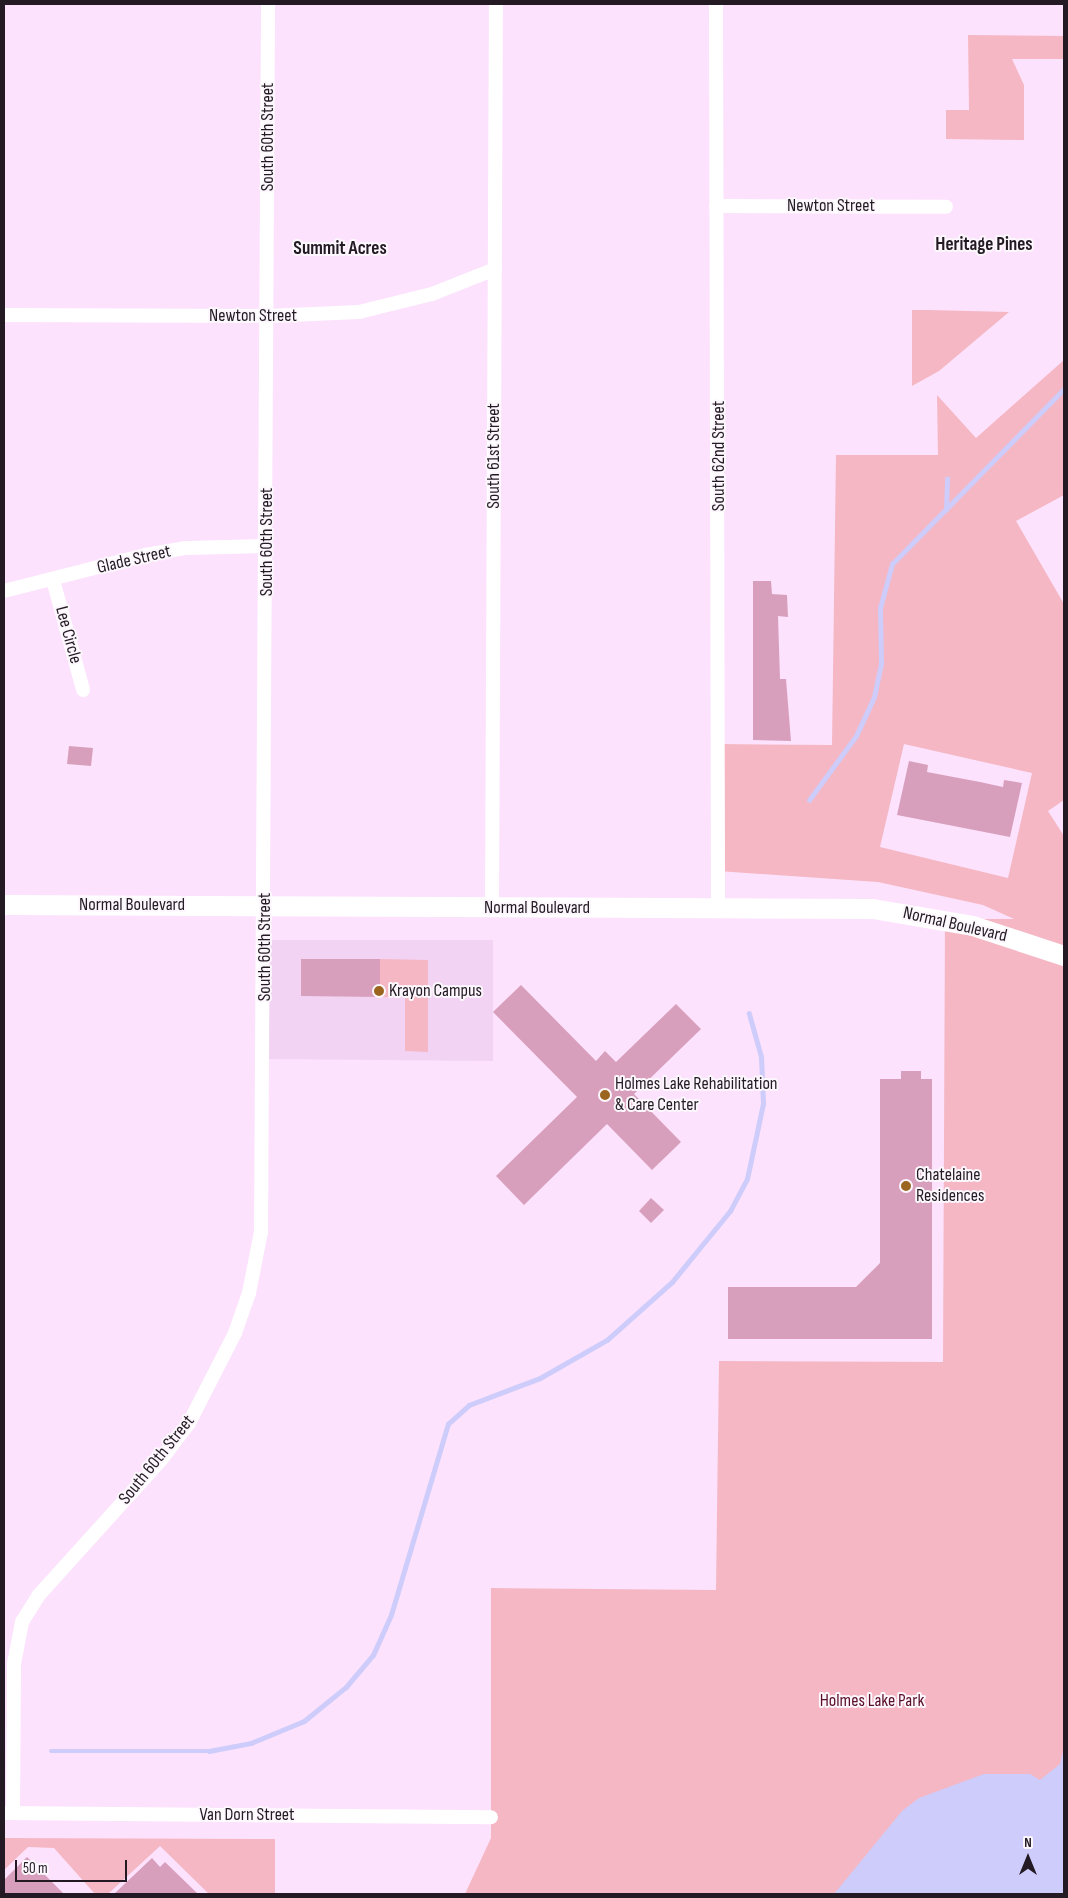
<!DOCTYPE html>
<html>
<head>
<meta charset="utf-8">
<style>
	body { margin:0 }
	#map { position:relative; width:1068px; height:1898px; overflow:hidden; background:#fce2fc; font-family:"Sofia Sans Condensed",sans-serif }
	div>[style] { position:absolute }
	.built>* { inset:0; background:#f2d3f3 }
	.green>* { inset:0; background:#f5b7c3 }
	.water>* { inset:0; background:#cdccfa }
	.stream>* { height:4.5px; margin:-2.25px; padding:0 2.25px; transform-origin:2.25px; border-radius:2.25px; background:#cdccfa }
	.building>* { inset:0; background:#d89fbd }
	.minor>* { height:14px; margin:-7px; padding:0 7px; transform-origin:7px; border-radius:7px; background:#fff }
	.secondary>* { height:20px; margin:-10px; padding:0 10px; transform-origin:10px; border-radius:10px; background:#fff }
	.dots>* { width:14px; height:14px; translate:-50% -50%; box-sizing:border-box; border:2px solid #fcf7fc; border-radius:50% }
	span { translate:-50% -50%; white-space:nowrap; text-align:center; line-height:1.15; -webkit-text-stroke:4px #fcf7fc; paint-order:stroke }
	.street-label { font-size:18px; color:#231a23 }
	.poi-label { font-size:18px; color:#231a23 }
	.left { translate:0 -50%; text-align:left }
	.park-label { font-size:18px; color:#5b0f28 }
	.neighbourhood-label { font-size:19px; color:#231a23; font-weight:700 }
	.frame { position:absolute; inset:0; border:5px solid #231a23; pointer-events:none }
	.north { position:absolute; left:1003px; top:1833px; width:50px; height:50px; -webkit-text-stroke:4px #fcf7fc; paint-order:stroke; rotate:0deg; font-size:14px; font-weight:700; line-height:20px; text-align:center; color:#231a23 }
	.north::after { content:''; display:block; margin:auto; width:18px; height:22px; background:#231a23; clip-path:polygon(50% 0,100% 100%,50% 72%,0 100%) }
	.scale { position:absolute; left:15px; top:1860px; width:112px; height:22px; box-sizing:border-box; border:2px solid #231a23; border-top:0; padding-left:6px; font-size:15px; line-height:18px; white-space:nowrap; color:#231a23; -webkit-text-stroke:4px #fcf7fc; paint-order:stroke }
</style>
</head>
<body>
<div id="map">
	<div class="built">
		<i style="clip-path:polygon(266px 940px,493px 940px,493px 1061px,265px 1059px)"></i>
	</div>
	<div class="green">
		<i style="clip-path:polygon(968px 35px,1064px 36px,1064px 59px,1012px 59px,1024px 85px,1024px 140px,946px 139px,946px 110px,969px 110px)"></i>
		<i style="clip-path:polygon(912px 310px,929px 310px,1009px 312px,939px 371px,912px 386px)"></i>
		<i style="clip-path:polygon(evenodd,1064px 360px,1064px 495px,1016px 521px,1064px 604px,1064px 800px,1048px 811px,1064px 836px,1064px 1894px,465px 1894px,491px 1838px,491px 1588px,716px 1590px,719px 1361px,943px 1362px,945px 919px,1014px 919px,983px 905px,878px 882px,718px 871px,718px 744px,832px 745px,836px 455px,938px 455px,937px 395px,976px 438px,1064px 360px,904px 744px,1032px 773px,1008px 878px,880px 847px,904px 744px)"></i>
		<i style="clip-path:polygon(380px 959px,428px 960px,428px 1052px,405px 1051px,405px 997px,380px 997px)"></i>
		<i style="clip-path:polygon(4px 1838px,275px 1839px,275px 1894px,209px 1894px,160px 1846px,108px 1894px,95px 1894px,54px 1848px,28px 1847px,4px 1870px)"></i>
	</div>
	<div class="water">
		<i style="clip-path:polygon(1064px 1747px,1064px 1894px,834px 1894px,902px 1811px,919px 1798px,984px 1774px,1030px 1774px,1040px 1780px,1060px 1764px)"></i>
	</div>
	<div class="stream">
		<i style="left:946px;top:510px;width:31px;rotate:-88deg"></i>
		<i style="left:809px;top:800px;width:79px;rotate:-53.7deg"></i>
		<i style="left:856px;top:736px;width:43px;rotate:-65.2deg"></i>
		<i style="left:874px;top:697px;width:35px;rotate:-78deg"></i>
		<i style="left:881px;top:663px;width:55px;rotate:-91deg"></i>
		<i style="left:880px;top:608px;width:46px;rotate:-74.7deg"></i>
		<i style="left:892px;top:564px;width:245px;rotate:-45.5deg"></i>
		<i style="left:51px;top:1751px;width:158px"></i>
		<i style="left:209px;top:1751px;width:43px;rotate:-10.8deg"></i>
		<i style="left:251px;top:1743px;width:57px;rotate:-22.5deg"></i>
		<i style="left:304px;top:1721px;width:54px;rotate:-39deg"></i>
		<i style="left:346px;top:1687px;width:42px;rotate:-49.8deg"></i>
		<i style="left:373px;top:1655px;width:44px;rotate:-65.8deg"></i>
		<i style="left:391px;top:1615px;width:199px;rotate:-73.4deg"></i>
		<i style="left:448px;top:1424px;width:28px;rotate:-42deg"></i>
		<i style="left:469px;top:1405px;width:76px;rotate:-20.8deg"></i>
		<i style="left:540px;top:1378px;width:77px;rotate:-29.6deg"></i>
		<i style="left:607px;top:1340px;width:87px;rotate:-41.7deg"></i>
		<i style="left:672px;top:1282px;width:92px;rotate:-50.8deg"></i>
		<i style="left:730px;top:1211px;width:36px;rotate:-62deg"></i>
		<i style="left:747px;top:1179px;width:77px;rotate:-78deg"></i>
		<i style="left:763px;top:1104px;width:47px;rotate:-92.4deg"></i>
		<i style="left:761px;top:1057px;width:45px;rotate:-105.6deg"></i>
	</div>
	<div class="building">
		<i style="clip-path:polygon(753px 581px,771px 581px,772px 594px,787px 595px,788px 617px,778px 616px,780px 679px,786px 679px,791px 741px,753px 740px)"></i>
		<i style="clip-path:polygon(69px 746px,93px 748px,91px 766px,67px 764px)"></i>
		<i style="clip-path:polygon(909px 761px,928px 765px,927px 772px,980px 782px,1003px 787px,1004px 780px,1022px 783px,1010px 837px,897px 815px)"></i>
		<i style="clip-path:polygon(301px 959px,380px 959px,380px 997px,301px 996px)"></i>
		<i style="clip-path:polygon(521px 985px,596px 1061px,605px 1051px,616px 1062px,676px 1004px,701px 1029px,634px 1094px,681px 1142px,652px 1170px,607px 1124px,524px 1205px,496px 1176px,577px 1097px,493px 1012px)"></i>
		<i style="clip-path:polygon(901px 1071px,921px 1071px,921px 1079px,932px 1079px,932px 1339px,728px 1339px,728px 1287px,856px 1287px,880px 1263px,880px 1079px,901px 1079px)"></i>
		<i style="clip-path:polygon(651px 1198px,664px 1210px,651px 1223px,639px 1211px)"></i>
		<i style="clip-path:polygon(27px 1857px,64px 1894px,4px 1894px,4px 1880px)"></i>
		<i style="clip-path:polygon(152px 1858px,160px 1867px,165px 1862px,198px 1894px,114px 1894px)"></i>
	</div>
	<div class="minor">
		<i style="left:716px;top:4px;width:904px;rotate:89.87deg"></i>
		<i style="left:716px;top:206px;width:230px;rotate:0.2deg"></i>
		<i style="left:4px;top:315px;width:264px;rotate:0.2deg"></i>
		<i style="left:268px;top:316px;width:91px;rotate:-2.5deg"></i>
		<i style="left:359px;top:312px;width:75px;rotate:-13.9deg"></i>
		<i style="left:432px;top:294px;width:68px;rotate:-21.6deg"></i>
		<i style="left:53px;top:580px;width:114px;rotate:74.7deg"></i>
		<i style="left:4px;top:591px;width:146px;rotate:-14.3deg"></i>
		<i style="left:145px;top:555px;width:42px;rotate:-9.7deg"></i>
		<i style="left:186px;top:548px;width:81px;rotate:-1.4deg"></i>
		<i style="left:492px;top:907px;width:903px;rotate:-89.75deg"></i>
		<i style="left:4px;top:1813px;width:487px;rotate:0.5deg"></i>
		<i style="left:13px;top:1813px;width:149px;rotate:-89.6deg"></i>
		<i style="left:14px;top:1664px;width:43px;rotate:-79.2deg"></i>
		<i style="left:22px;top:1622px;width:31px;rotate:-58deg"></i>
		<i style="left:38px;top:1596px;width:183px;rotate:-47.9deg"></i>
		<i style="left:161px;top:1460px;width:46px;rotate:-52.9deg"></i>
		<i style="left:189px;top:1423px;width:101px;rotate:-62.9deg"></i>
		<i style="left:235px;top:1333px;width:42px;rotate:-70.7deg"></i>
		<i style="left:249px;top:1293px;width:62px;rotate:-78.9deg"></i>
		<i style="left:261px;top:1232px;width:1228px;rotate:-89.67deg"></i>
	</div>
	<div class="secondary">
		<i style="left:4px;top:905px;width:869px;rotate:0.26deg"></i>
		<i style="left:873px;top:909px;width:101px;rotate:9.6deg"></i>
		<i style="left:973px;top:926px;width:96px;rotate:18.2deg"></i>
	</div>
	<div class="dots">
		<i style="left:379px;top:991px;background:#9b641f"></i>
		<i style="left:605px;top:1095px;background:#9b641f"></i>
		<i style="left:906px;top:1186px;background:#9b641f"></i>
	</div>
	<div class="street-label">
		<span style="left:268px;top:137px;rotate:-90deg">South 60th Street</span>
		<span style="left:831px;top:206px">Newton Street</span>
		<span style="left:253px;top:316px">Newton Street</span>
		<span style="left:494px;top:456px;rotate:-90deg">South 61st Street</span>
		<span style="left:719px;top:456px;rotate:-90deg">South 62nd Street</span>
		<span style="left:267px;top:542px;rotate:-90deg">South 60th Street</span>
		<span style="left:134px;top:560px;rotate:-13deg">Glade Street</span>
		<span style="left:68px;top:635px;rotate:75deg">Lee Circle</span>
		<span style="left:132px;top:905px">Normal Boulevard</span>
		<span style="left:537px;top:908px">Normal Boulevard</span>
		<span style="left:955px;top:925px;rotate:13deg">Normal Boulevard</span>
		<span style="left:265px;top:947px;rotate:-90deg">South 60th Street</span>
		<span style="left:157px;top:1460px;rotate:-51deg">South 60th Street</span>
		<span style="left:247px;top:1815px">Van Dorn Street</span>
	</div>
	<div class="poi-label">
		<span class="left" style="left:389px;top:991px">Krayon Campus</span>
		<span class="left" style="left:615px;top:1095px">Holmes Lake Rehabilitation<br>&amp; Care Center</span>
		<span class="left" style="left:916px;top:1186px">Chatelaine<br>Residences</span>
	</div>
	<div class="park-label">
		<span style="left:872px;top:1701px">Holmes Lake Park</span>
	</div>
	<div class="neighbourhood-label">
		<span style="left:984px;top:245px">Heritage Pines</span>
		<span style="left:340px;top:249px">Summit Acres</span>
	</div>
	<div class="frame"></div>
	<div class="north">N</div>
	<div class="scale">50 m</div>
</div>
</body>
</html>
